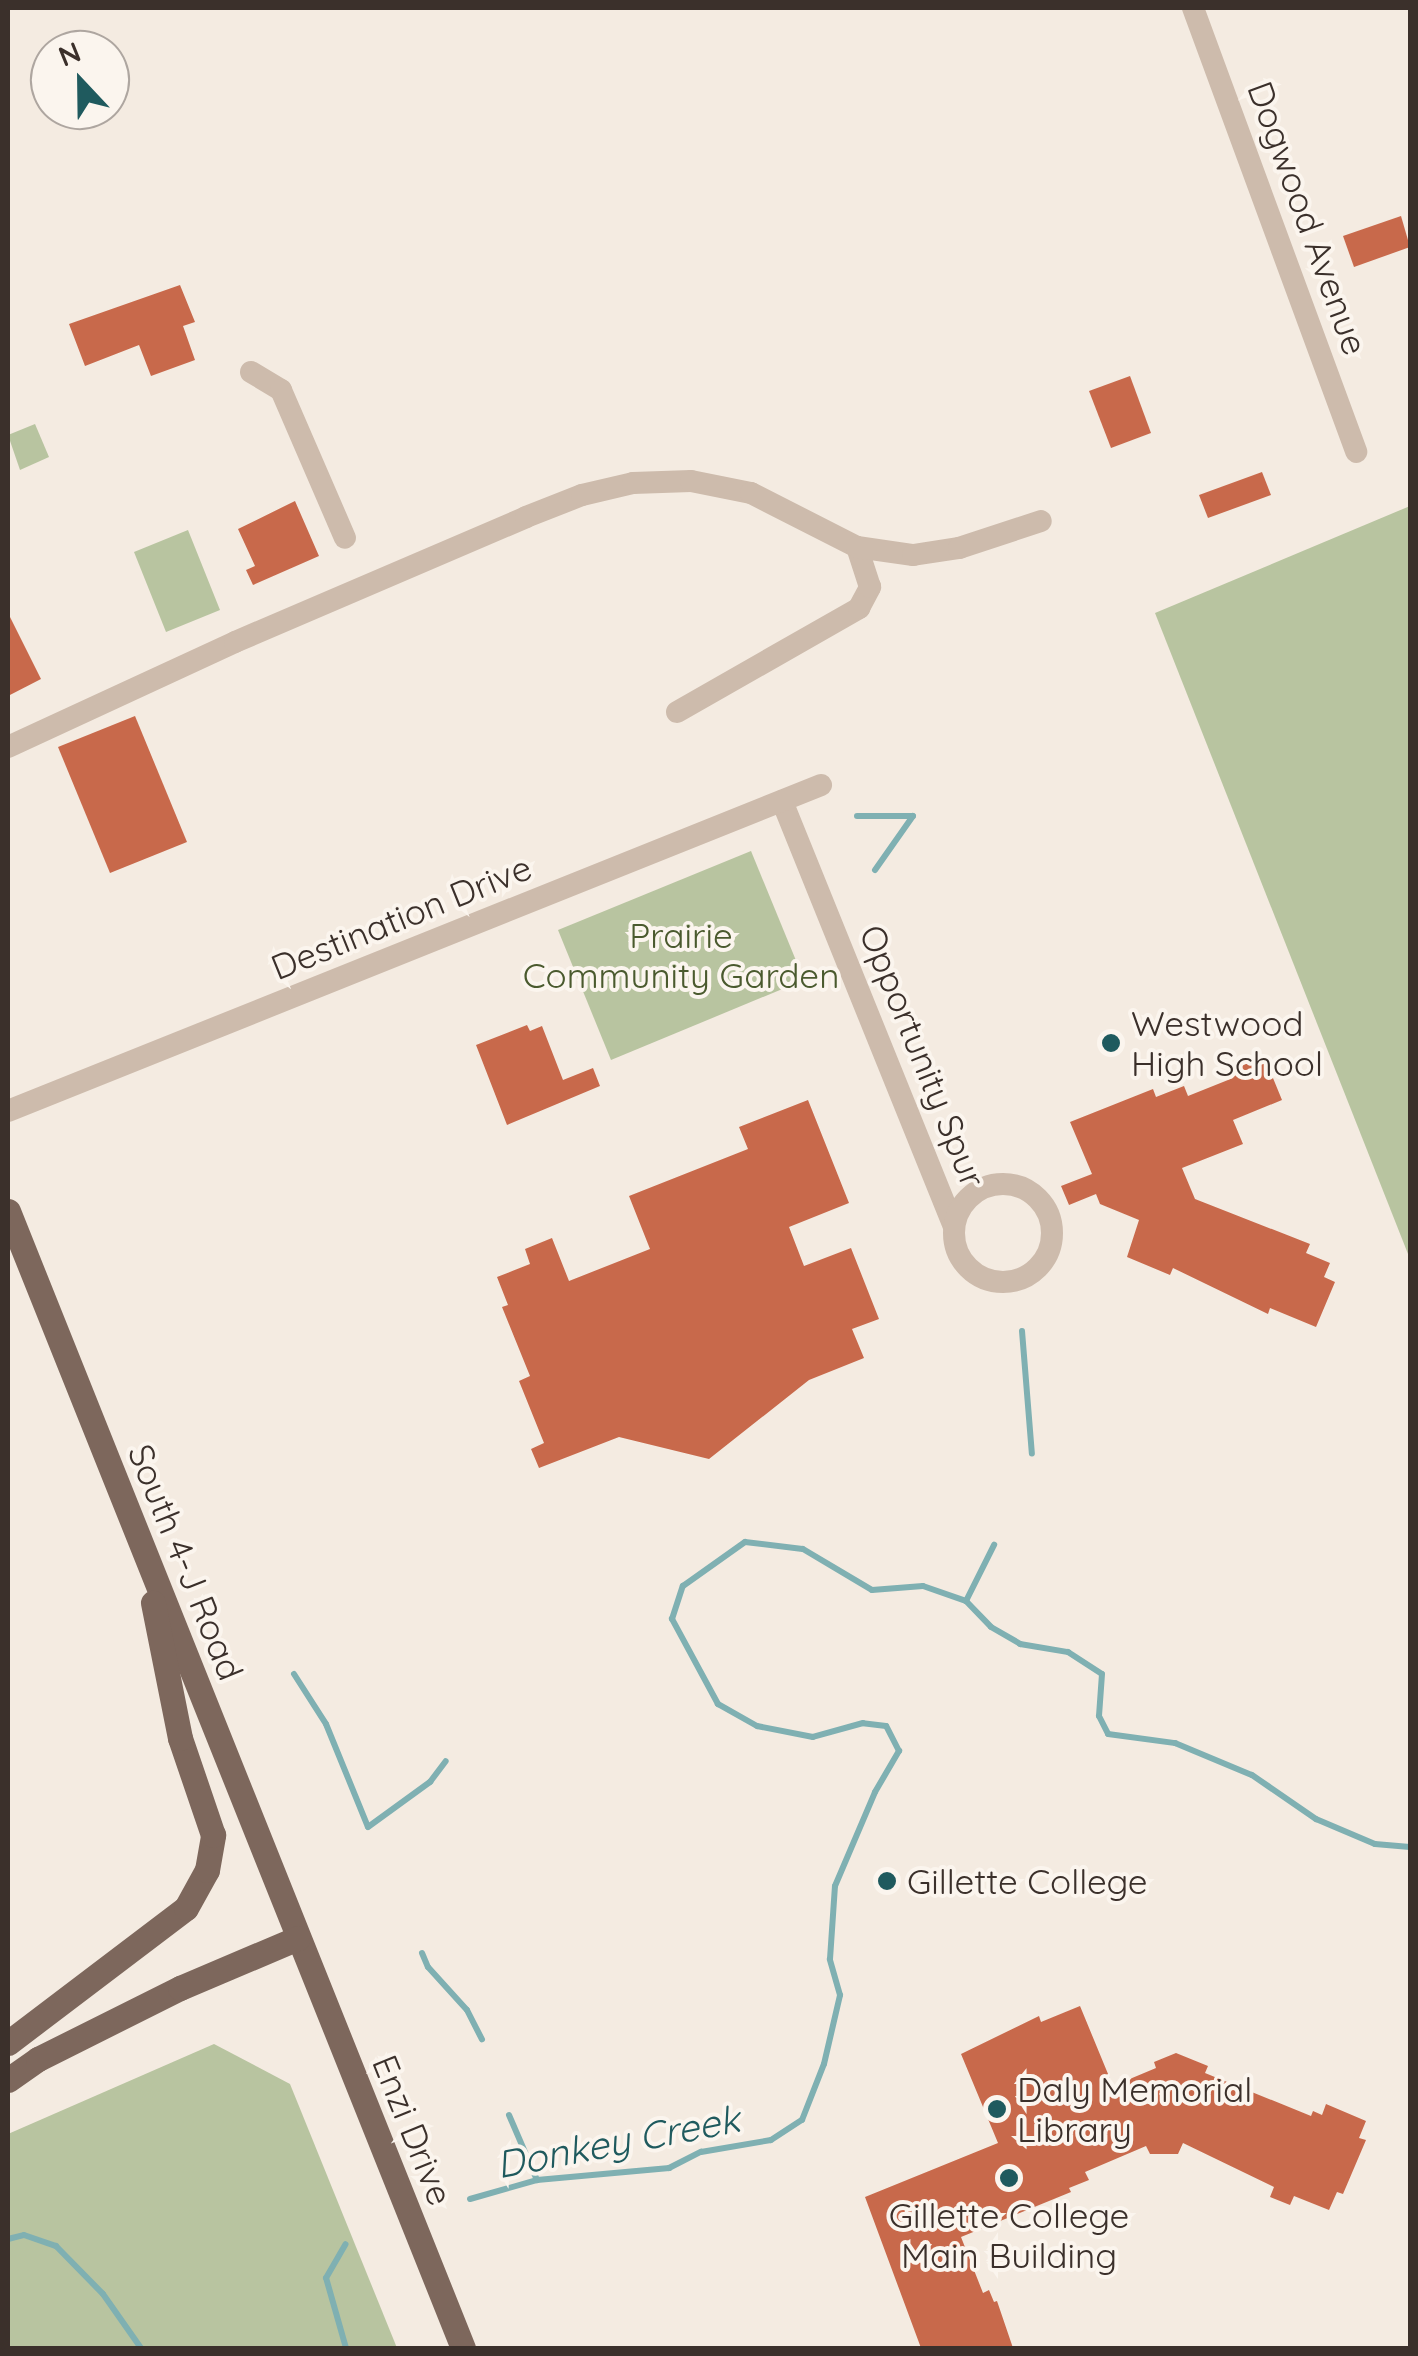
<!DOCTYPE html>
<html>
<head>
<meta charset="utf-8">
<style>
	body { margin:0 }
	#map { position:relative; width:1418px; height:2356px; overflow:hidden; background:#f4ebe1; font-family:Quicksand,sans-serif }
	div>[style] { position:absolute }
	.green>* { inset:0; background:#b8c4a0 }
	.stream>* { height:6px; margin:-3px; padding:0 3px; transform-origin:3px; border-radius:3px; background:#7fb0b2 }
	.building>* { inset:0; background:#c8694b }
	.minor>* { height:22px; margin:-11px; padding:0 11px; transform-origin:11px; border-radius:11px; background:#cdbbac }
	.minor>.ring { margin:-11px; padding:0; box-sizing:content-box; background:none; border:22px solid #cdbbac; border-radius:50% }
	.major>* { height:25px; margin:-12.5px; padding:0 12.5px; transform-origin:12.5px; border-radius:12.5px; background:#7d675c }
	.dots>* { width:28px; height:28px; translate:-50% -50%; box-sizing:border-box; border:5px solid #fbf5ee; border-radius:50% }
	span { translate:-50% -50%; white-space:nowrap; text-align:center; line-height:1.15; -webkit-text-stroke:8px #fbf5ee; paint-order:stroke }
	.street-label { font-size:35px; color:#3b302b }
	.park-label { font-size:35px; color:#4a5a2e }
	.poi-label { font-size:35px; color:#3b302b }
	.left { translate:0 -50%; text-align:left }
	.water-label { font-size:38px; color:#1f5a5e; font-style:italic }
	.frame { position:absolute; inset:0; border:10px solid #3b302b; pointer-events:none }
	.north { position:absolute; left:30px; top:30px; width:100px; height:100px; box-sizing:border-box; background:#fbf5ee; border:2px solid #aea6a0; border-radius:50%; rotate:338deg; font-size:28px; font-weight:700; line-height:40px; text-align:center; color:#3b302b }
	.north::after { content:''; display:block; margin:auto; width:35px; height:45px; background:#1f5a5e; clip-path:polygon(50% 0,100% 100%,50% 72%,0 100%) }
</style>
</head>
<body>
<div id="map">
	<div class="green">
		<i style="clip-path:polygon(35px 424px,49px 457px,20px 470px,8px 435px)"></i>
		<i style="clip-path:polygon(1410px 506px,1410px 1259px,1155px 613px)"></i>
		<i style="clip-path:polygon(188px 530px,220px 610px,166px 632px,134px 552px)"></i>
		<i style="clip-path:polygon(751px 851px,804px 980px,611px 1060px,558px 930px)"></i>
		<i style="clip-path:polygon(214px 2044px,290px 2084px,397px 2348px,8px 2348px,8px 2134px)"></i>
	</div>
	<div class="stream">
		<i style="left:857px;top:816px;width:56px"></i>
		<i style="left:875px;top:870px;width:66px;rotate:-54.9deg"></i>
		<i style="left:1022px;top:1331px;width:123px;rotate:85.4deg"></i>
		<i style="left:966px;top:1601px;width:63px;rotate:-63.4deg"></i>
		<i style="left:294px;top:1674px;width:59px;rotate:57.4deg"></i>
		<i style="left:326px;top:1724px;width:111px;rotate:67.8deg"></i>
		<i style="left:368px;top:1827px;width:77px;rotate:-36deg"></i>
		<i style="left:430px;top:1782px;width:26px;rotate:-53deg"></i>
		<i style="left:422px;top:1953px;width:15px;rotate:67deg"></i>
		<i style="left:428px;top:1967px;width:58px;rotate:47.8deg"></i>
		<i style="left:467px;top:2010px;width:33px;rotate:63deg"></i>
		<i style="left:509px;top:2115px;width:71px;rotate:66.7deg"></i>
		<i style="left:470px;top:2199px;width:70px;rotate:-15.8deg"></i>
		<i style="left:537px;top:2180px;width:133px;rotate:-5.2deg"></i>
		<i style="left:669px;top:2168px;width:36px;rotate:-27deg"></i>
		<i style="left:701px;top:2152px;width:71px;rotate:-9.7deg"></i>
		<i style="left:771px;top:2140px;width:37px;rotate:-33deg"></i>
		<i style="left:802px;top:2120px;width:60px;rotate:-68.6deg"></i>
		<i style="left:824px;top:2064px;width:71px;rotate:-76.9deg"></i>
		<i style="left:840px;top:1995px;width:37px;rotate:-106deg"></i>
		<i style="left:830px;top:1959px;width:73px;rotate:-86.1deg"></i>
		<i style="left:835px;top:1886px;width:102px;rotate:-66.9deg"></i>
		<i style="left:875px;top:1792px;width:48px;rotate:-59.7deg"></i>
		<i style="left:899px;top:1751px;width:28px;rotate:-117deg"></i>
		<i style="left:886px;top:1726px;width:23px;rotate:-173deg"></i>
		<i style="left:863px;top:1723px;width:52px;rotate:164.4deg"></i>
		<i style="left:813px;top:1737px;width:57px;rotate:-168.9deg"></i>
		<i style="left:757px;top:1726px;width:45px;rotate:-150.6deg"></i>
		<i style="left:718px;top:1704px;width:97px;rotate:-118.4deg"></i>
		<i style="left:672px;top:1619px;width:35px;rotate:-72deg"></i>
		<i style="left:683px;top:1586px;width:76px;rotate:-35.4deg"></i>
		<i style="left:745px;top:1542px;width:58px;rotate:6.9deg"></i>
		<i style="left:803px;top:1549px;width:80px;rotate:30.7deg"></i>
		<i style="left:872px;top:1590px;width:51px;rotate:-4.5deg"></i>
		<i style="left:923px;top:1586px;width:46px;rotate:19.2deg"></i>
		<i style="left:966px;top:1601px;width:36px;rotate:46deg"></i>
		<i style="left:991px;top:1627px;width:34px;rotate:30deg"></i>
		<i style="left:1020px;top:1644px;width:49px;rotate:9.5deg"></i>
		<i style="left:1068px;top:1652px;width:40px;rotate:32.9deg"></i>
		<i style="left:1102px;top:1674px;width:42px;rotate:94.1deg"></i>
		<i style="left:1099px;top:1716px;width:20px;rotate:63deg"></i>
		<i style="left:1108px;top:1734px;width:68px;rotate:7.7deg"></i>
		<i style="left:1175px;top:1743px;width:83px;rotate:22.6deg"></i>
		<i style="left:1252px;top:1775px;width:78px;rotate:34.5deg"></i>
		<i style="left:1316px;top:1819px;width:64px;rotate:23deg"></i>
		<i style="left:1375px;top:1844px;width:35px;rotate:5deg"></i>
		<i style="left:8px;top:2239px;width:16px;rotate:-14deg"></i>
		<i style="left:24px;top:2235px;width:34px;rotate:19deg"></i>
		<i style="left:56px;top:2246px;width:67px;rotate:45.6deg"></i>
		<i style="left:103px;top:2294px;width:66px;rotate:54.9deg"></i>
		<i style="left:346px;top:2348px;width:73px;rotate:-105.9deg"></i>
		<i style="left:326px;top:2278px;width:39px;rotate:-60deg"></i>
	</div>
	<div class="building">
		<i style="clip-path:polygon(1401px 216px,1410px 247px,1354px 267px,1343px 236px)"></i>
		<i style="clip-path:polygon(180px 285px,195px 322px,183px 326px,195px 360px,151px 376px,139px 345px,85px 366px,69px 324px)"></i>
		<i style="clip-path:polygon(1130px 376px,1151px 433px,1111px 448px,1089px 391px)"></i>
		<i style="clip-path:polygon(1262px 472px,1271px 495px,1208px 518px,1199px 495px)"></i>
		<i style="clip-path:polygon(295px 501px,319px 556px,253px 585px,246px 570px,255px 566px,238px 529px)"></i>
		<i style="clip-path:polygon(8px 613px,41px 679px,8px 696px)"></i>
		<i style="clip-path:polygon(135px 716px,187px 842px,110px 873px,58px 747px)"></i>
		<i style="clip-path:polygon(527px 1025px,530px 1031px,542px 1026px,563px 1080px,593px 1068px,600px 1086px,507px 1125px,476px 1045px)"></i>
		<i style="clip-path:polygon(1264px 1056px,1282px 1100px,1233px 1120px,1243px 1144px,1182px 1168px,1195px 1199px,1310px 1244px,1306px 1253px,1330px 1263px,1324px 1277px,1335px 1282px,1316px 1327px,1270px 1308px,1268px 1314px,1173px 1268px,1170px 1275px,1127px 1257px,1139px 1220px,1100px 1204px,1096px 1194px,1069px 1205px,1061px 1186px,1092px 1174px,1070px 1122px,1153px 1089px,1156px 1097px,1184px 1086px,1188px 1096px,1233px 1078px,1230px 1071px)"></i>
		<i style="clip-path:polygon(808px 1100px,849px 1203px,789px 1227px,804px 1266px,851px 1248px,879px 1319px,852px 1329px,864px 1358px,809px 1380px,709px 1459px,619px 1437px,539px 1468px,531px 1449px,544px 1443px,519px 1381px,530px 1376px,502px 1307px,508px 1305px,497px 1277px,530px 1264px,525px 1249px,552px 1238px,569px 1281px,650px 1249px,629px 1196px,748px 1149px,739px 1127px)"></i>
		<i style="clip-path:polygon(1080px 2006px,1113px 2086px,1156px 2068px,1154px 2062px,1176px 2053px,1208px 2066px,1205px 2073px,1311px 2116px,1313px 2111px,1322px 2115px,1326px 2104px,1366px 2121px,1359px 2138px,1366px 2140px,1343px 2194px,1337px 2192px,1329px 2210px,1294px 2196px,1290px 2205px,1270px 2197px,1274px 2187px,1183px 2143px,1178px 2154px,1150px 2154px,1146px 2146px,1085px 2172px,1089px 2180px,1069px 2188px,1071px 2192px,961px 2237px,983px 2293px,989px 2290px,994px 2302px,997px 2301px,1013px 2348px,921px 2348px,865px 2197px,998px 2143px,961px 2054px,1039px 2016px,1041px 2022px)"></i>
	</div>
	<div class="minor">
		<i style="left:1193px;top:8px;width:473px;rotate:69.8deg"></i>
		<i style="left:251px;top:372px;width:35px;rotate:31deg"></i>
		<i style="left:281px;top:390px;width:161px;rotate:66.6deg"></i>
		<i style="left:677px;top:712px;width:210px;rotate:-29.7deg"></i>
		<i style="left:859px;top:608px;width:24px;rotate:-62deg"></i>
		<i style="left:870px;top:587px;width:42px;rotate:-108deg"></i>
		<i style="left:8px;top:747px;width:250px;rotate:-24.8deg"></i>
		<i style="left:235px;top:642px;width:317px;rotate:-23.2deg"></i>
		<i style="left:526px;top:517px;width:60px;rotate:-21.4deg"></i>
		<i style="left:582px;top:495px;width:52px;rotate:-13.2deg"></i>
		<i style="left:633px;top:483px;width:58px;rotate:-2deg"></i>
		<i style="left:691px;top:481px;width:61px;rotate:11.3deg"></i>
		<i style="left:751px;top:493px;width:119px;rotate:27deg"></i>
		<i style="left:857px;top:547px;width:57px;rotate:8.1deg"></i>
		<i style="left:913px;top:555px;width:47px;rotate:-8.7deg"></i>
		<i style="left:959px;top:548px;width:86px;rotate:-18.2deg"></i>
		<i style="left:782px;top:801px;width:459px;rotate:68deg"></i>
		<i style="left:8px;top:1111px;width:876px;rotate:-21.85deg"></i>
		<i class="ring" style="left:954px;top:1184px;width:76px;height:76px"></i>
	</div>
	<div class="major">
		<i style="left:8px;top:1211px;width:1225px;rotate:68.19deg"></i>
		<i style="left:8px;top:2043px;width:223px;rotate:-37.2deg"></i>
		<i style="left:186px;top:1908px;width:43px;rotate:-61.1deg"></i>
		<i style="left:207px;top:1870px;width:36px;rotate:-80deg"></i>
		<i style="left:213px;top:1835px;width:102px;rotate:-108.8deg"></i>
		<i style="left:180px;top:1738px;width:138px;rotate:-101.3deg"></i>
		<i style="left:8px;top:2080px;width:37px;rotate:-35deg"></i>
		<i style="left:38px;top:2059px;width:159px;rotate:-26.6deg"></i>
		<i style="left:180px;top:1988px;width:128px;rotate:-23deg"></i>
	</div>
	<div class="dots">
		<i style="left:1111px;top:1043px;background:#1f5a5e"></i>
		<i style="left:887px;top:1881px;background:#1f5a5e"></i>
		<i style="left:997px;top:2109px;background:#1f5a5e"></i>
		<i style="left:1009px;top:2178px;background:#1f5a5e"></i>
	</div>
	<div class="street-label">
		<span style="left:1308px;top:218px;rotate:70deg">Dogwood Avenue</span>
		<span style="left:401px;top:917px;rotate:-22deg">Destination Drive</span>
		<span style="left:923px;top:1056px;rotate:68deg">Opportunity Spur</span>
		<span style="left:186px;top:1562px;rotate:68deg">South 4-J Road</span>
		<span style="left:413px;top:2130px;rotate:68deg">Enzi Drive</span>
	</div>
	<div class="park-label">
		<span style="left:681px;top:955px">Prairie<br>Community Garden</span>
	</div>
	<div class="poi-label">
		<span class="left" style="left:1131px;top:1043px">Westwood<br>High School</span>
		<span class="left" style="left:907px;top:1881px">Gillette College</span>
		<span class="left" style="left:1017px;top:2109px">Daly Memorial<br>Library</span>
		<span style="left:1009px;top:2235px">Gillette College<br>Main Building</span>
	</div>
	<div class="water-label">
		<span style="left:618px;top:2142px;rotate:-11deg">Donkey Creek</span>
	</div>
	<div class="frame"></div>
	<div class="north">N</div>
</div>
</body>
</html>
